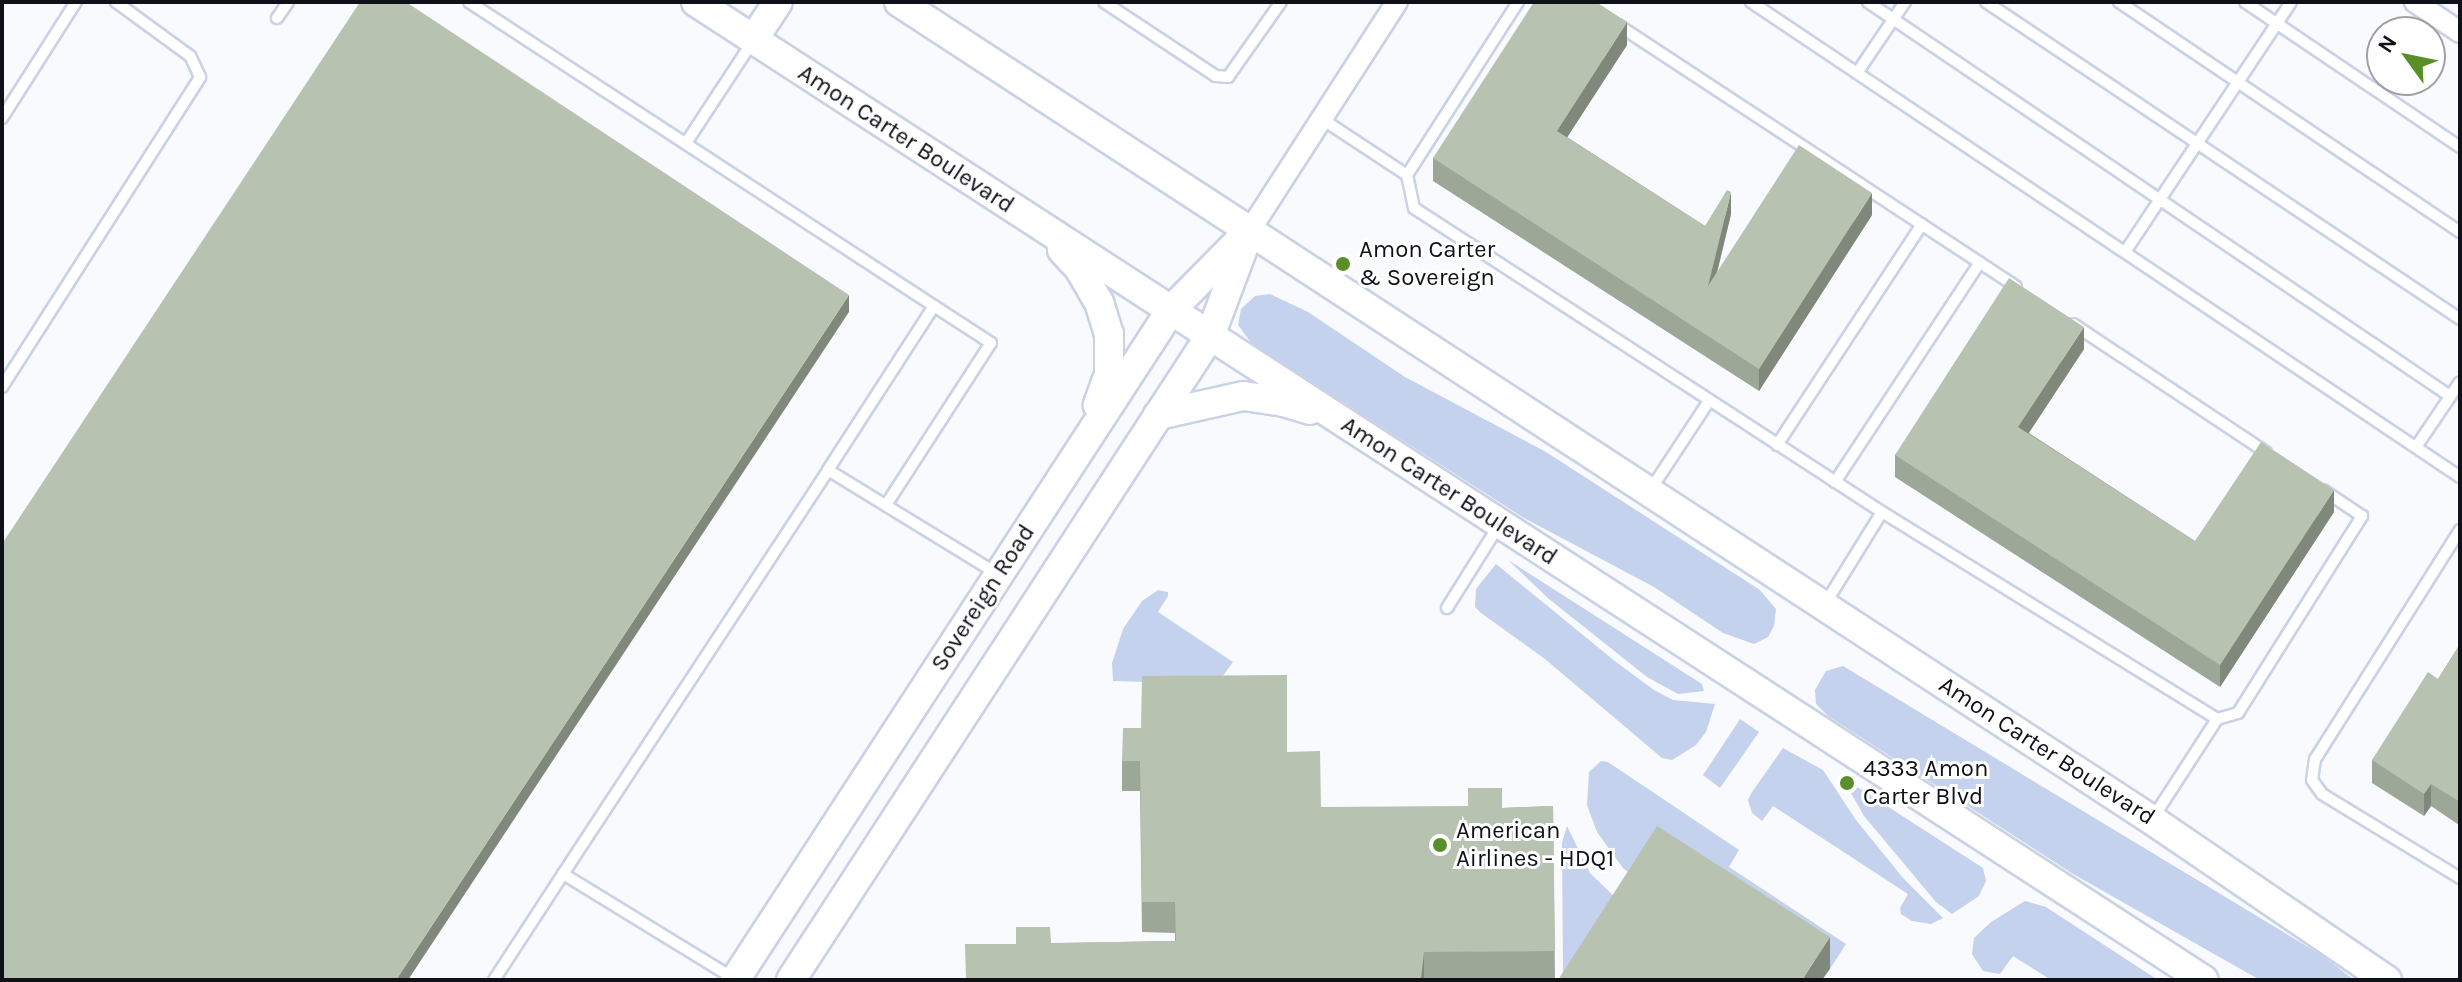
<!DOCTYPE html>
<html>
<head>
<meta charset="utf-8">
<style>
	body { margin:0 }
	#map { position:relative; width:2462px; height:982px; overflow:hidden; background:#f8fafe; font-family:Karla,sans-serif }
	div>[style] { position:absolute }
	.green>* { inset:0; background:#c5d2ed }
	.roads { filter:drop-shadow(2px 0 #cad2e5) drop-shadow(-2px 0 #cad2e5) drop-shadow(0 2px #cad2e5) drop-shadow(0 -2px #cad2e5) }
	.lane>* { height:10px; margin:-5px; padding:0 5px; transform-origin:5px; border-radius:5px; background:#fff }
	.street>* { height:20px; margin:-10px; padding:0 10px; transform-origin:10px; border-radius:10px; background:#fff }
	.secondary>* { height:28px; margin:-14px; padding:0 14px; transform-origin:14px; border-radius:14px; background:#fff }
	.wall>* { inset:0; background:#9da797 }
	.shaded-wall>* { inset:0; background:#80887b }
	.building>* { inset:0; background:#b7c2b0 }
	.dots>* { width:22px; height:22px; translate:-50% -50%; box-sizing:border-box; border:4px solid #fff; border-radius:50% }
	span { translate:-50% -50%; white-space:nowrap; text-align:center; line-height:1.15; -webkit-text-stroke:6px #fff; paint-order:stroke }
	.street-label { font-size:24px; color:#0e1117 }
	.poi-label { font-size:24px; color:#0e1117 }
	.left { translate:0 -50%; text-align:left }
	.frame { position:absolute; inset:0; border:4px solid #0e1117; pointer-events:none }
	.north { position:absolute; left:2366px; top:16px; width:80px; height:80px; box-sizing:border-box; background:#fff; border:2px solid #9fa0a2; border-radius:50%; rotate:303deg; font-size:22px; font-weight:700; line-height:32px; text-align:center; color:#0e1117 }
	.north::after { content:''; display:block; margin:auto; width:28px; height:36px; background:#5a8e28; clip-path:polygon(50% 0,100% 100%,50% 72%,0 100%) }
</style>
</head>
<body>
<div id="map">
	<div class="green">
		<i style="clip-path:polygon(1270px 294px,1308px 312px,1405px 377px,1546px 452px,1760px 590px,1776px 609px,1774px 626px,1768px 637px,1754px 644px,1723px 633px,1654px 587px,1524px 518px,1252px 344px,1238px 325px,1241px 309px,1255px 296px)"></i>
		<i style="clip-path:polygon(1508px 560px,1702px 684px,1704px 691px,1678px 694px,1647px 677px,1549px 599px)"></i>
		<i style="clip-path:polygon(1496px 564px,1616px 662px,1654px 690px,1673px 700px,1715px 704px,1706px 732px,1696px 745px,1672px 760px,1662px 758px,1545px 659px,1481px 613px,1475px 607px,1476px 589px)"></i>
		<i style="clip-path:polygon(1158px 590px,1168px 592px,1168px 596px,1158px 612px,1233px 662px,1217px 684px,1113px 681px,1112px 663px,1123px 629px,1142px 601px)"></i>
		<i style="clip-path:polygon(1843px 666px,2323px 956px,2354px 980px,2260px 980px,2073px 874px,1828px 716px,1816px 704px,1815px 690px,1826px 671px)"></i>
		<i style="clip-path:polygon(1740px 719px,1759px 732px,1720px 788px,1703px 775px)"></i>
		<i style="clip-path:polygon(1783px 748px,1823px 770px,1856px 820px,1903px 878px,1943px 918px,1931px 924px,1912px 921px,1901px 914px,1900px 908px,1908px 894px,1773px 806px,1762px 821px,1752px 813px,1748px 800px,1752px 792px)"></i>
		<i style="clip-path:polygon(1601px 761px,1608px 762px,1739px 850px,1729px 867px,1846px 944px,1830px 969px,1641px 882px,1623px 868px,1597px 832px,1587px 805px,1589px 772px)"></i>
		<i style="clip-path:polygon(1842px 777px,1983px 868px,1986px 881px,1979px 896px,1952px 914px,1936px 902px,1864px 816px)"></i>
		<i style="clip-path:polygon(1567px 826px,1590px 873px,1625px 907px,1563px 980px,1562px 843px)"></i>
		<i style="clip-path:polygon(2025px 901px,2046px 907px,2158px 980px,2051px 980px,2013px 956px,2000px 974px,1983px 971px,1972px 954px,1974px 938px,1991px 922px)"></i>
	</div>
	<div class="roads">
		<div class="lane">
			<i style="left:469px;top:2px;width:556px;rotate:33.18deg"></i>
			<i style="left:934px;top:306px;width:195px;rotate:122.9deg"></i>
			<i style="left:828px;top:470px;width:199px;rotate:31.5deg"></i>
			<i style="left:1104px;top:2px;width:134px;rotate:33.5deg"></i>
			<i style="left:1216px;top:76px;width:12px;rotate:5deg"></i>
			<i style="left:1228px;top:77px;width:92px;rotate:-54.8deg"></i>
			<i style="left:1751px;top:2px;width:853px;rotate:33.82deg"></i>
			<i style="left:1868px;top:2px;width:703px;rotate:34.1deg"></i>
			<i style="left:1986px;top:2px;width:570px;rotate:33.77deg"></i>
			<i style="left:2119px;top:2px;width:411px;rotate:34deg"></i>
			<i style="left:2245px;top:2px;width:259px;rotate:34deg"></i>
			<i style="left:277px;top:18px;width:19px;rotate:-55deg"></i>
			<i style="left:1618px;top:25px;width:476px;rotate:33.3deg"></i>
			<i style="left:1857px;top:73px;width:86px;rotate:-55.9deg"></i>
			<i style="left:2px;top:118px;width:138px;rotate:-57.5deg"></i>
			<i style="left:1322px;top:119px;width:102px;rotate:33.4deg"></i>
			<i style="left:1407px;top:175px;width:34px;rotate:78deg"></i>
			<i style="left:1414px;top:208px;width:558px;rotate:33.01deg"></i>
			<i style="left:1882px;top:512px;width:394px;rotate:31.7deg"></i>
			<i style="left:686px;top:143px;width:122px;rotate:-56.7deg"></i>
			<i style="left:1407px;top:175px;width:206px;rotate:-57.3deg"></i>
			<i style="left:2125px;top:252px;width:300px;rotate:-56.4deg"></i>
			<i style="left:2073px;top:324px;width:232px;rotate:33.6deg"></i>
			<i style="left:2px;top:387px;width:368px;rotate:-57.4deg"></i>
			<i style="left:200px;top:77px;width:23px;rotate:-115deg"></i>
			<i style="left:190px;top:56px;width:92px;rotate:-143.9deg"></i>
			<i style="left:1777px;top:445px;width:264px;rotate:-56.7deg"></i>
			<i style="left:2416px;top:447px;width:78px;rotate:-55.9deg"></i>
			<i style="left:1835px;top:482px;width:263px;rotate:-56.6deg"></i>
			<i style="left:1651px;top:489px;width:105px;rotate:-56.6deg"></i>
			<i style="left:886px;top:505px;width:193px;rotate:-57.1deg"></i>
			<i style="left:991px;top:343px;width:68px;rotate:-147deg"></i>
			<i style="left:2460px;top:530px;width:271px;rotate:122.3deg"></i>
			<i style="left:2315px;top:759px;width:21px;rotate:98deg"></i>
			<i style="left:2312px;top:780px;width:17px;rotate:54deg"></i>
			<i style="left:2322px;top:794px;width:162px;rotate:31.3deg"></i>
			<i style="left:1825px;top:604px;width:108px;rotate:-58.2deg"></i>
			<i style="left:1447px;top:608px;width:98px;rotate:-57.9deg"></i>
			<i style="left:2153px;top:818px;width:118px;rotate:-57.1deg"></i>
			<i style="left:2217px;top:719px;width:22px;rotate:-16deg"></i>
			<i style="left:2238px;top:713px;width:233px;rotate:-57.8deg"></i>
			<i style="left:2362px;top:516px;width:47px;rotate:-146.3deg"></i>
			<i style="left:733px;top:978px;width:199px;rotate:-148.5deg"></i>
			<i style="left:563px;top:874px;width:483px;rotate:-56.7deg"></i>
			<i style="left:494px;top:980px;width:126px;rotate:-56.9deg"></i>
		</div>
		<div class="street">
			<i style="left:2415px;top:2px;width:54px;rotate:33.7deg"></i>
			<i style="left:1250px;top:230px;width:271px;rotate:-57.2deg"></i>
		</div>
		<div class="secondary">
			<i style="left:696px;top:2px;width:1797px;rotate:32.97deg"></i>
			<i style="left:899px;top:2px;width:1504px;rotate:33.14deg"></i>
			<i style="left:2158px;top:824px;width:277px;rotate:34.3deg"></i>
			<i style="left:753px;top:40px;width:45px;rotate:-56.7deg"></i>
			<i style="left:1062px;top:250px;width:25px;rotate:47deg"></i>
			<i style="left:1079px;top:268px;width:39px;rotate:60deg"></i>
			<i style="left:1099px;top:302px;width:34px;rotate:73deg"></i>
			<i style="left:1109px;top:334px;width:40px;rotate:90deg"></i>
			<i style="left:1109px;top:374px;width:33px;rotate:110deg"></i>
			<i style="left:1158px;top:415px;width:88px;rotate:-12.5deg"></i>
			<i style="left:1244px;top:396px;width:40px;rotate:8.5deg"></i>
			<i style="left:1284px;top:402px;width:27px;rotate:17deg"></i>
			<i style="left:735px;top:980px;width:799px;rotate:-56.95deg"></i>
			<i style="left:1171px;top:310px;width:112px;rotate:-45.4deg"></i>
			<i style="left:791px;top:980px;width:768px;rotate:-56.95deg"></i>
			<i style="left:1210px;top:336px;width:103px;rotate:-69.4deg"></i>
		</div>
	</div>
	<div class="wall">
		<i style="clip-path:polygon(1627px 45px,1567px 137px,1705px 226px,1731px 214px,1717px 273px,1872px 215px,1759px 391px,1433px 181px,1433px 158px)"></i>
		<i style="clip-path:polygon(2084px 349px,2029px 433px,2195px 541px,2334px 512px,2220px 687px,1895px 477px,1895px 455px)"></i>
		<i style="clip-path:polygon(2460px 644px,2460px 840px,2459px 825px,2431px 806px,2424px 816px,2372px 783px,2372px 760px,2438px 679px)"></i>
		<i style="clip-path:polygon(1287px 752px,1321px 807px,1502px 808px,1553px 806px,1555px 980px,965px 980px,1016px 944px,1175px 941px,1175px 933px,1142px 932px,1140px 791px,1122px 791px,1122px 761px)"></i>
	</div>
	<div class="shaded-wall">
		<i style="clip-path:polygon(1627px 22px,1627px 45px,1557px 153px,1557px 131px)"></i>
		<i style="clip-path:polygon(1731px 192px,1731px 214px,1708px 309px,1708px 286px)"></i>
		<i style="clip-path:polygon(1872px 193px,1872px 215px,1759px 391px,1759px 369px)"></i>
		<i style="clip-path:polygon(849px 295px,849px 312px,408px 980px,396px 980px)"></i>
		<i style="clip-path:polygon(2084px 327px,2084px 349px,2018px 449px,2018px 427px)"></i>
		<i style="clip-path:polygon(2334px 490px,2334px 512px,2220px 687px,2220px 665px)"></i>
		<i style="clip-path:polygon(2431px 784px,2431px 806px,2424px 816px,2424px 794px)"></i>
		<i style="clip-path:polygon(1830px 937px,1830px 969px,1822px 980px,1802px 980px)"></i>
		<i style="clip-path:polygon(1424px 952px,1424px 980px,1421px 980px,1421px 978px)"></i>
	</div>
	<div class="building">
		<i style="clip-path:polygon(360px 2px,406px 2px,849px 295px,396px 980px,2px 980px,2px 544px)"></i>
		<i style="clip-path:polygon(1534px 2px,1596px 2px,1627px 22px,1557px 131px,1705px 226px,1727px 190px,1731px 192px,1708px 286px,1799px 145px,1872px 193px,1759px 369px,1433px 158px)"></i>
		<i style="clip-path:polygon(2009px 278px,2084px 327px,2018px 427px,2195px 541px,2261px 442px,2334px 490px,2220px 665px,1895px 455px)"></i>
		<i style="clip-path:polygon(2460px 644px,2460px 802px,2431px 784px,2424px 794px,2372px 760px,2428px 672px,2438px 679px)"></i>
		<i style="clip-path:polygon(1287px 675px,1287px 752px,1320px 751px,1321px 807px,1468px 806px,1468px 788px,1502px 788px,1502px 808px,1553px 806px,1555px 951px,1424px 952px,1421px 978px,1377px 979px,1377px 980px,966px 980px,965px 944px,1016px 944px,1016px 927px,1050px 927px,1051px 943px,1176px 941px,1175px 902px,1142px 902px,1140px 761px,1122px 761px,1123px 728px,1141px 728px,1142px 676px)"></i>
		<i style="clip-path:polygon(1657px 826px,1830px 937px,1802px 980px,1558px 980px)"></i>
	</div>
	<div class="dots">
		<i style="left:1343px;top:264px;background:#5a8e28"></i>
		<i style="left:1847px;top:783px;background:#5a8e28"></i>
		<i style="left:1440px;top:845px;background:#5a8e28"></i>
	</div>
	<div class="street-label">
		<span style="left:906px;top:139px;rotate:33deg">Amon Carter Boulevard</span>
		<span style="left:1449px;top:491px;rotate:33deg">Amon Carter Boulevard</span>
		<span style="left:983px;top:598px;rotate:-57deg">Sovereign Road</span>
		<span style="left:2047px;top:751px;rotate:33deg">Amon Carter Boulevard</span>
	</div>
	<div class="poi-label">
		<span class="left" style="left:1359px;top:264px">Amon Carter<br>&amp; Sovereign</span>
		<span class="left" style="left:1863px;top:783px">4333 Amon<br>Carter Blvd</span>
		<span class="left" style="left:1456px;top:845px">American<br>Airlines - HDQ1</span>
	</div>
	<div class="frame"></div>
	<div class="north">N</div>
</div>
</body>
</html>
